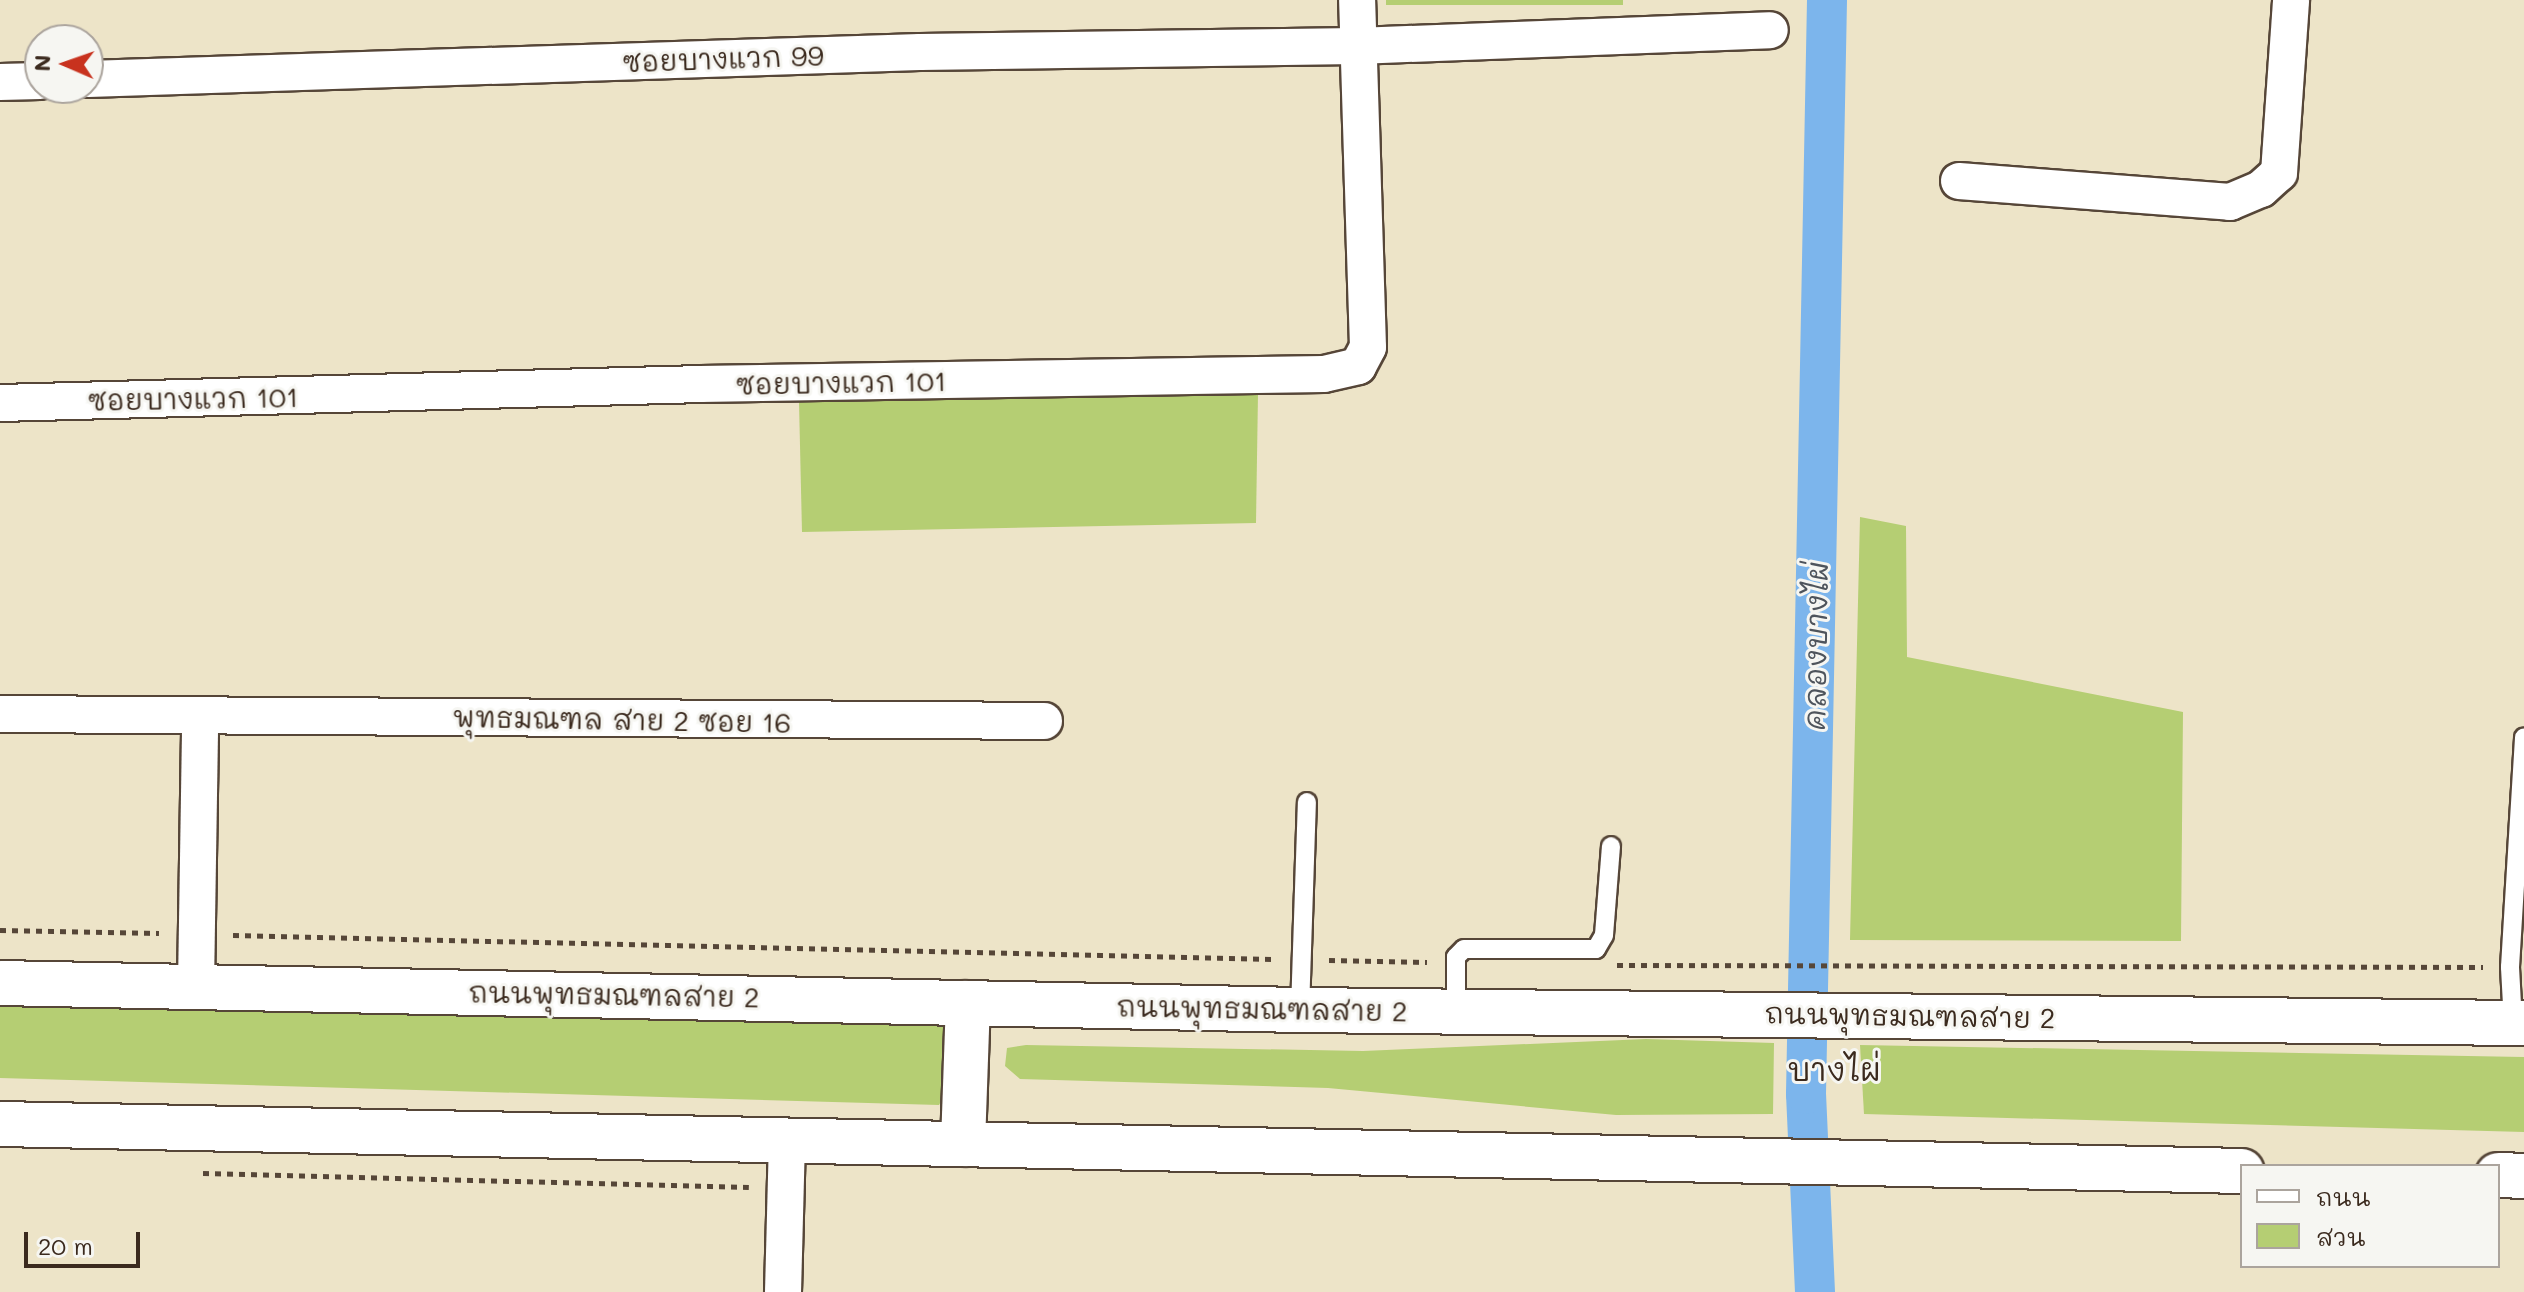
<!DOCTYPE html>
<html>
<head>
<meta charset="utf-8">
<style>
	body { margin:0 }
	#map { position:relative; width:2524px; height:1292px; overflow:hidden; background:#ede4c8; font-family:Mali,"Playpen Sans Thai",sans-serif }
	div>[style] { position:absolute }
	.green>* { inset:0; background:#b5ce73 }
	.canal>* { height:40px; margin:-20px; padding:0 20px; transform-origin:20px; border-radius:20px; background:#7cb5ec }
	.path>* { height:5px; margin-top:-2.5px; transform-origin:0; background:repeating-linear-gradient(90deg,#564638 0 6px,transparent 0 12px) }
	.roads { filter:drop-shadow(2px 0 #564638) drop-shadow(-2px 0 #564638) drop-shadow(0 2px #564638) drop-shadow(0 -2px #564638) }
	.service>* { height:18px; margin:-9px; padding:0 9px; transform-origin:9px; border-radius:9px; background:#fff }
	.minor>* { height:36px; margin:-18px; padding:0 18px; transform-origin:18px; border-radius:18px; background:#fff }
	.secondary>* { height:44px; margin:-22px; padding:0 22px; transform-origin:22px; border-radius:22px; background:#fff }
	span { translate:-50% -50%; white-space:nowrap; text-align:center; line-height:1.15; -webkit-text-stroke:6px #f6f6f2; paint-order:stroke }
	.street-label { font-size:28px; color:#3b2a1e }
	.water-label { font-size:30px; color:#4e545c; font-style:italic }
	.quarter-label { font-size:32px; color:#3b2a1e }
	.legend { position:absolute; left:2240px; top:1164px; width:260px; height:104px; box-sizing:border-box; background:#f6f6f2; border:2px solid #aba49d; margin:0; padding:10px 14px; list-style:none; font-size:24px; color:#3b2a1e }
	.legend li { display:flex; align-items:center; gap:16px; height:40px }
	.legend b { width:40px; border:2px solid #aba49d }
	.north { position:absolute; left:24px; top:24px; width:80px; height:80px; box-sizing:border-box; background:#f6f6f2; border:2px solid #aba49d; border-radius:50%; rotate:272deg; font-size:22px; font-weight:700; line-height:32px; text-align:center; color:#3b2a1e }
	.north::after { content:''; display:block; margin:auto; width:28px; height:36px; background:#c8321e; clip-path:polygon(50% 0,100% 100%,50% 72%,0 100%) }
	.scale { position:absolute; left:24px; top:1232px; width:116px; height:36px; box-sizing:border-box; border:4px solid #3b2a1e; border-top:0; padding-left:10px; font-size:24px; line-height:28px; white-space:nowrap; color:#3b2a1e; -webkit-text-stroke:6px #f6f6f2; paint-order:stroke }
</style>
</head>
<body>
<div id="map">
	<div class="green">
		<i style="clip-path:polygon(1386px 0,1623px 0,1623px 5px,1386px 5px)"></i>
		<i style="clip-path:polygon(1258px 393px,1256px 523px,802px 532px,799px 402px)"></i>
		<i style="clip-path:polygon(1860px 517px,1906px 526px,1907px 657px,2183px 712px,2181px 941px,1850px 940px)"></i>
		<i style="clip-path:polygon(0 1002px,955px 1022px,951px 1084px,939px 1105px,0 1078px)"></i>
		<i style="clip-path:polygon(1646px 1039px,1774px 1043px,1773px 1114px,1616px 1115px,1328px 1088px,1020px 1079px,1005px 1066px,1007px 1048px,1026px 1045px,1363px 1051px)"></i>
		<i style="clip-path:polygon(1860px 1045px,2524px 1057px,2524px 1132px,1864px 1114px)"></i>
	</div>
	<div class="canal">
		<i style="left:1815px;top:1292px;width:198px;rotate:-92.6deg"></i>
		<i style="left:1806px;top:1094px;width:1094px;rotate:-88.9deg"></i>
	</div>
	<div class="path">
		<i style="left:0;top:930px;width:159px;rotate:1.1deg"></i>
		<i style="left:233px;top:935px;width:1042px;rotate:1.32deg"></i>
		<i style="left:1329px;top:960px;width:98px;rotate:1.2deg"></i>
		<i style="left:1617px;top:965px;width:866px;rotate:0.13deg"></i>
		<i style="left:203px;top:1173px;width:546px;rotate:1.47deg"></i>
	</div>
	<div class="roads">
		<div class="service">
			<i style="left:1300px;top:1010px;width:208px;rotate:-88.1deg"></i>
			<i style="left:1456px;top:1011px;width:54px;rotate:-90deg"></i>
			<i style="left:1456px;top:957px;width:11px;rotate:-45deg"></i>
			<i style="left:1464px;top:949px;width:132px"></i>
			<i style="left:1596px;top:949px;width:16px;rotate:-60deg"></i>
			<i style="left:1604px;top:935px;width:89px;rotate:-85.5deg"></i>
			<i style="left:2513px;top:1023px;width:56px;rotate:-93.1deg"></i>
			<i style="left:2510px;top:967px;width:230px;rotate:-86.5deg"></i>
		</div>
		<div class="minor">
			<i style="left:88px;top:79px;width:832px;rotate:-1.86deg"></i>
			<i style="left:920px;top:52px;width:437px;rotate:-0.8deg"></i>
			<i style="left:1357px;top:46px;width:413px;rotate:-2.2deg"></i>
			<i style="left:0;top:82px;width:40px;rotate:-1.4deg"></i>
			<i style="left:1959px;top:181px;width:272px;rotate:4.4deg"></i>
			<i style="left:2230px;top:202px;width:34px;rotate:-23deg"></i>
			<i style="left:2261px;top:189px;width:24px;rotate:-42deg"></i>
			<i style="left:2279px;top:173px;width:173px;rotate:-86deg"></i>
			<i style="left:0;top:403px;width:700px;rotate:-1.55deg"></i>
			<i style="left:700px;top:384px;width:624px;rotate:-0.92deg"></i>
			<i style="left:1324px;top:374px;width:35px;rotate:-13deg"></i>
			<i style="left:1358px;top:366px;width:21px;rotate:-62deg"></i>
			<i style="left:1368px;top:347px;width:347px;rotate:-91.8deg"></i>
			<i style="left:0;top:714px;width:1044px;rotate:0.38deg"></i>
			<i style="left:196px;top:986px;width:269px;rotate:-89.1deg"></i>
			<i style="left:783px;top:1292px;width:150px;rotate:-88.5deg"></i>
		</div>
		<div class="secondary">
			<i style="left:0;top:983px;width:1300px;rotate:1.19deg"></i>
			<i style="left:1300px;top:1010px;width:1224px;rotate:0.61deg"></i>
			<i style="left:0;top:1124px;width:2242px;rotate:1.2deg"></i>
			<i style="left:963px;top:1144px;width:141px;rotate:-88deg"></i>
			<i style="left:2498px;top:1175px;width:26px;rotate:2deg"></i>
		</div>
	</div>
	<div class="street-label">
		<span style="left:723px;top:58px;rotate:-2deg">ซอยบางแวก 99</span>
		<span style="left:841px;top:382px;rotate:-1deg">ซอยบางแวก 101</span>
		<span style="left:193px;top:398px;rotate:-1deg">ซอยบางแวก 101</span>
		<span style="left:622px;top:719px;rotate:1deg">พุทธมณฑล สาย 2 ซอย 16</span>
		<span style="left:614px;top:994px;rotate:1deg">ถนนพุทธมณฑลสาย 2</span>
		<span style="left:1262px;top:1008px;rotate:1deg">ถนนพุทธมณฑลสาย 2</span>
		<span style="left:1910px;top:1015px;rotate:1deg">ถนนพุทธมณฑลสาย 2</span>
	</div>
	<div class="water-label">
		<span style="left:1815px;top:646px;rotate:-89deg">คลองบางไผ่</span>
	</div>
	<div class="quarter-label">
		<span style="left:1834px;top:1068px">บางไผ่</span>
	</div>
	<ul class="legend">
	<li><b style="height:10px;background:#fff"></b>ถนน</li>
	<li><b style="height:22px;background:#b5ce73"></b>สวน</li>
	</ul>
	<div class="north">N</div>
	<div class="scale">20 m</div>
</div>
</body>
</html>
